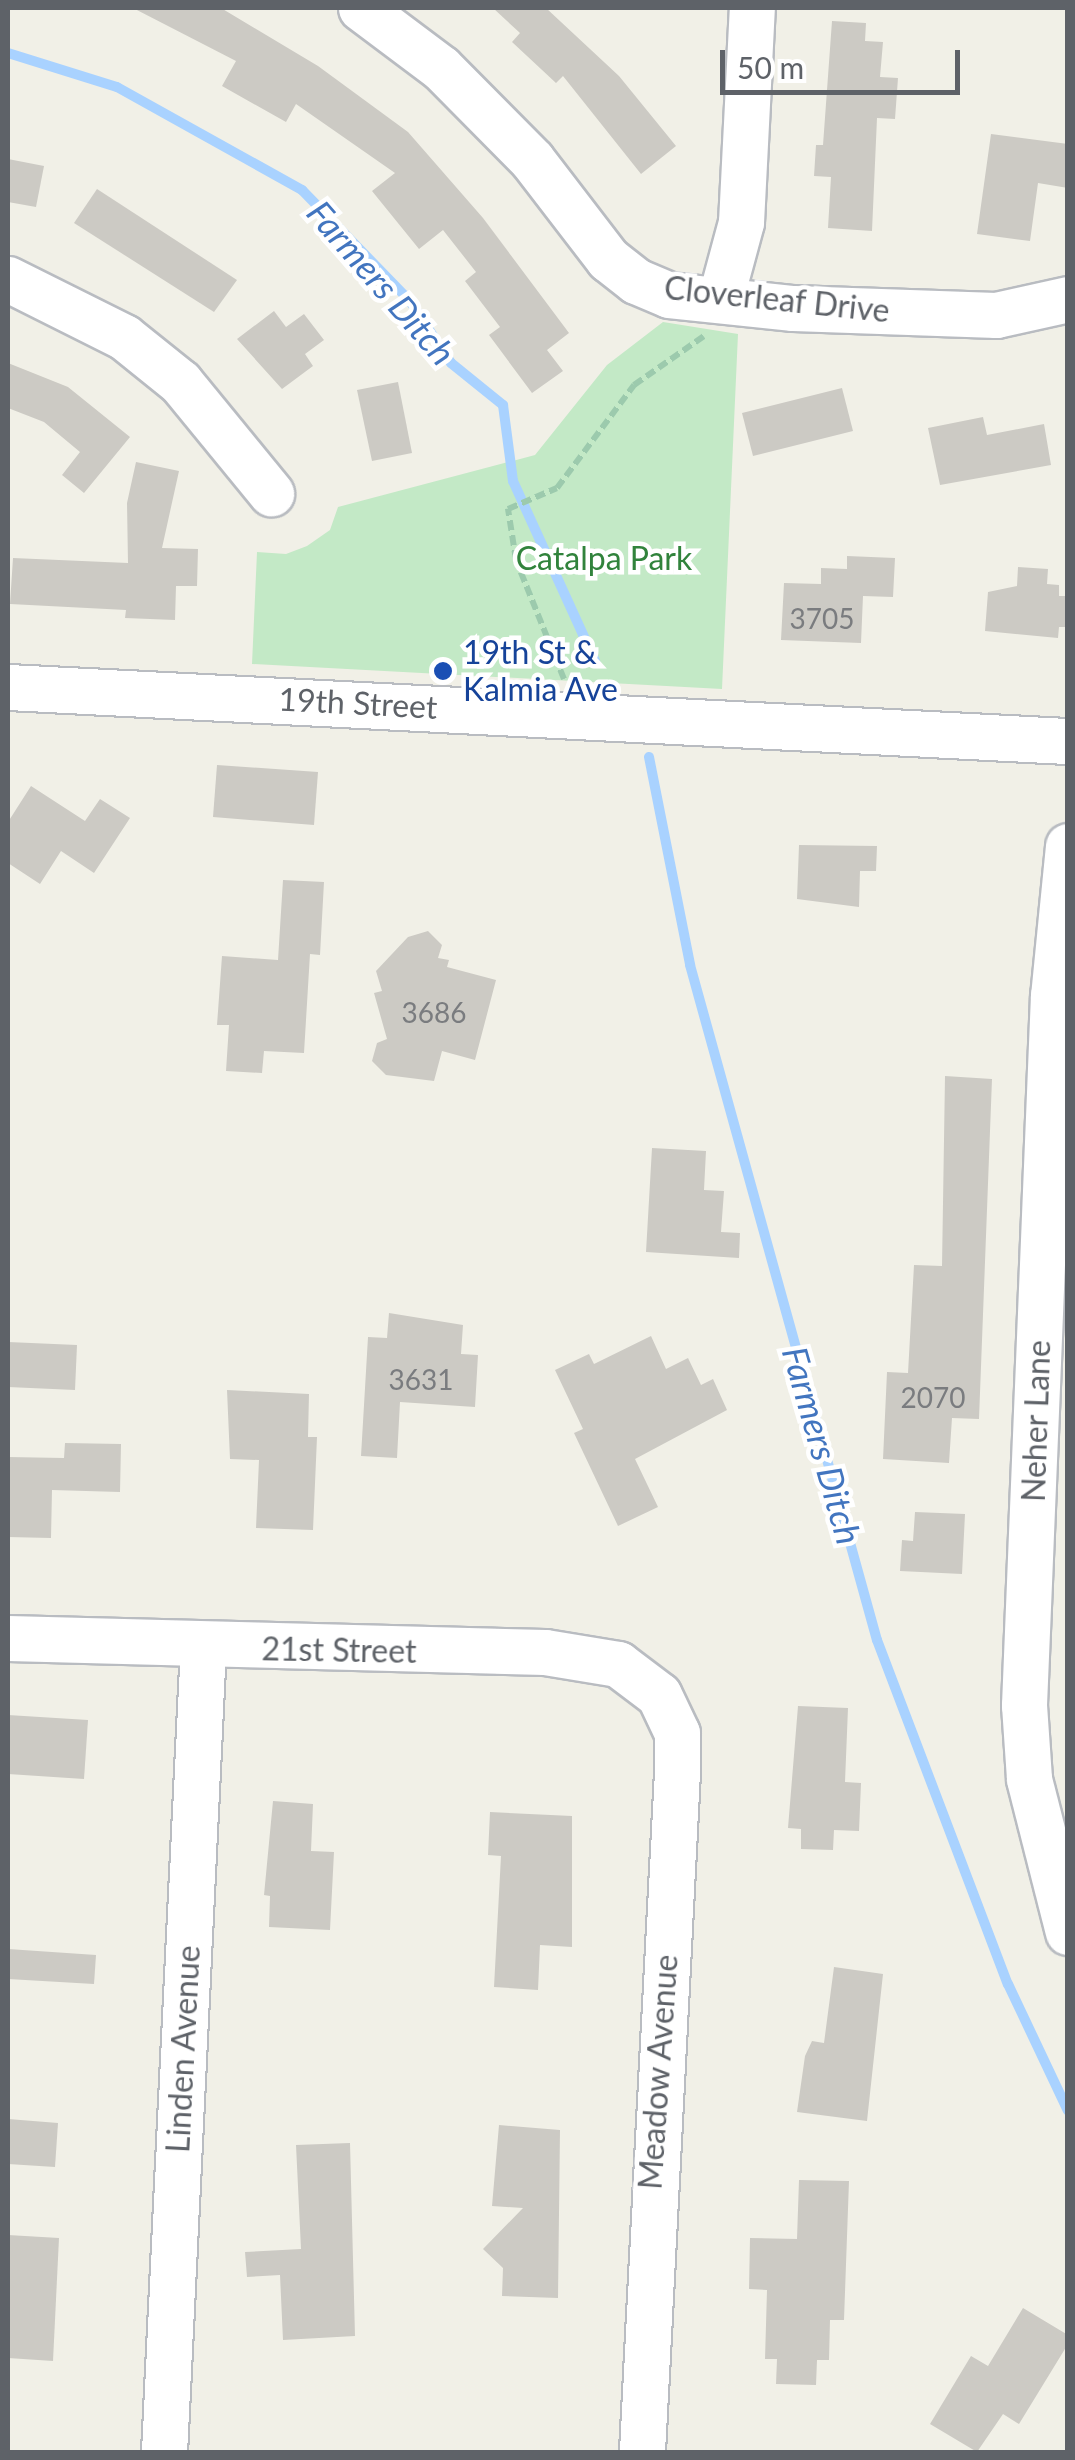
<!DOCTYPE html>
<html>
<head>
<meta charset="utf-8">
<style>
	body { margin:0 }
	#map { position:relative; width:1075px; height:2460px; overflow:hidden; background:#f1f0e7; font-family:Lato,sans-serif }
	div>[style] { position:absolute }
	.green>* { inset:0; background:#c3e9c6 }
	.stream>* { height:10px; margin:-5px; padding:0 5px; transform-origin:5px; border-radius:5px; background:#a9d2ff }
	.building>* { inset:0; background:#cccac4 }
	.path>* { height:6px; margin-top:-3px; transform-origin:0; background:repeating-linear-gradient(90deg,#9ccaad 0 10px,transparent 0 15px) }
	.roads { filter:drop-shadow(2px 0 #b9bcc1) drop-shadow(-2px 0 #b9bcc1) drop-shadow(0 2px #b9bcc1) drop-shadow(0 -2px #b9bcc1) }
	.minor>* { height:45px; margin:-22.5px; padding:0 22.5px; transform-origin:22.5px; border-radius:22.5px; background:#fff }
	.dots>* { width:28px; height:28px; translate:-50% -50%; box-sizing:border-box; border:5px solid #fff; border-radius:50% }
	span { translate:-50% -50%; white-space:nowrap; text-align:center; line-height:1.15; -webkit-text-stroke:9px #fff; paint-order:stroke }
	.number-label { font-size:28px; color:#7a7c7f }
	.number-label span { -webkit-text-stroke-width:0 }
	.street-label { font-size:32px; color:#5e6268 }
	.park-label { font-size:32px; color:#31833c }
	.transit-label { font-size:32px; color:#164399 }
	.left { translate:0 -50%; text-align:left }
	.water-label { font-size:35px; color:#4275bf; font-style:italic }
	.frame { position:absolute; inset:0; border:10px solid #5e6268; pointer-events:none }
	.scale { position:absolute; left:720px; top:50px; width:240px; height:45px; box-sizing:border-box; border:5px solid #5e6268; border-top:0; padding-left:12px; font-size:30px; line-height:35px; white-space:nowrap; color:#5e6268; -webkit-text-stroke:8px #fff; paint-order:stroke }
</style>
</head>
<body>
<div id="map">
	<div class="green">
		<i style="clip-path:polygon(663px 322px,738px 334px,722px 689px,252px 664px,257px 552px,286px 554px,307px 546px,330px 530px,338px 507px,535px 455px,607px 365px)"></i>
	</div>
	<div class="stream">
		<i style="left:8px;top:53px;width:114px;rotate:17.3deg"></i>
		<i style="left:117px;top:87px;width:212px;rotate:29.1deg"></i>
		<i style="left:302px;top:190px;width:155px;rotate:45.8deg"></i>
		<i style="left:410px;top:301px;width:74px;rotate:56.5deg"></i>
		<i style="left:451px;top:363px;width:67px;rotate:38.9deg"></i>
		<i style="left:503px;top:405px;width:77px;rotate:82.5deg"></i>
		<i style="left:513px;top:481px;width:198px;rotate:65.5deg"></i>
		<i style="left:649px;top:757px;width:212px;rotate:78.8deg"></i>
		<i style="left:690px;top:965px;width:700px;rotate:74.52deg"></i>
		<i style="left:877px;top:1640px;width:368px;rotate:69.2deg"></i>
		<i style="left:1008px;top:1984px;width:140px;rotate:64.7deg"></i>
	</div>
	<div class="building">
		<i style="clip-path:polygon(133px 8px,221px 8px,318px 66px,408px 132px,483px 218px,569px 333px,547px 350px,563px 371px,532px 393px,489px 335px,500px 327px,465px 281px,476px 272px,443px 230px,419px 249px,372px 191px,395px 173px,296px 104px,286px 122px,222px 86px,236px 61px)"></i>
		<i style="clip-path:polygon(493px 8px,546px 8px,619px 76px,676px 146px,641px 174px,563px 76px,556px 83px,512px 42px,520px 33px)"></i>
		<i style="clip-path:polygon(832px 21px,866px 23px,865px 41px,883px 42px,880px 77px,898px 78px,895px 119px,877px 118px,872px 231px,828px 228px,831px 177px,814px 176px,816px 145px,823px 145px)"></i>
		<i style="clip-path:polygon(991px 134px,1068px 144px,1068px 188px,1038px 183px,1030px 241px,977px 234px)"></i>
		<i style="clip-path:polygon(8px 159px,44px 166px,36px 207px,8px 202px)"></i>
		<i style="clip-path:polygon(97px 189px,237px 280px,214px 312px,74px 223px)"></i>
		<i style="clip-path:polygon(274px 311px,286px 327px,304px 314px,324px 340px,305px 354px,313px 366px,282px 389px,237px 339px)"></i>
		<i style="clip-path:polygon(8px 363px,68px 387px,130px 437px,84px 493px,62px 475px,80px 452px,44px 422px,8px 408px)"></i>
		<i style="clip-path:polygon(398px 382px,412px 453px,372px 461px,357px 390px)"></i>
		<i style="clip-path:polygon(842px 388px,853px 431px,753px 456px,742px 413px)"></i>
		<i style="clip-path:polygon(983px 417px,987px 435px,1044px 424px,1051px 465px,940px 485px,928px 428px)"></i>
		<i style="clip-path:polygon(136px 462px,179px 471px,162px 548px,198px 549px,197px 586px,176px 586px,175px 620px,125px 618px,126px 610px,10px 604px,13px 558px,128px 563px,127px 503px)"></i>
		<i style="clip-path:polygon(847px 556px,895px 558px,893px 597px,863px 596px,861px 643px,781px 640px,784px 583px,821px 584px,821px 568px,847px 569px)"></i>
		<i style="clip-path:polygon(1018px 567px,1048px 569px,1047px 584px,1059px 585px,1059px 596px,1068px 596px,1068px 627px,1059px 627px,1058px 638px,985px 631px,988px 592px,1017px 586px)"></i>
		<i style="clip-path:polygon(217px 765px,318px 772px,314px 825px,213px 817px)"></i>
		<i style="clip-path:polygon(31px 786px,85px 821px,100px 799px,130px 818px,94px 873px,61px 851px,40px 884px,8px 863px,8px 822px)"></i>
		<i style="clip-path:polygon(799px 845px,877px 846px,876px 871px,860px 871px,859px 907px,797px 899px)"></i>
		<i style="clip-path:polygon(283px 880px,324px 882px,320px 955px,310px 954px,304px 1053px,264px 1051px,262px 1073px,226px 1071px,229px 1025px,217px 1025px,222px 956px,278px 960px)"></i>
		<i style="clip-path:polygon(428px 931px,442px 945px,438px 958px,449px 960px,447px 967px,496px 980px,475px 1060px,442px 1051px,434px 1081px,386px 1075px,372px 1061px,377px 1043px,387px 1039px,374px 993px,382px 991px,376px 971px,408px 937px)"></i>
		<i style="clip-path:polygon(945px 1076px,992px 1079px,979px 1419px,952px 1418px,949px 1463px,883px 1459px,887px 1372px,908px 1373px,914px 1265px,942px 1266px)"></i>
		<i style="clip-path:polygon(652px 1148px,706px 1151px,704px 1190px,724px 1191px,721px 1232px,740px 1233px,739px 1258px,646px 1252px)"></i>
		<i style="clip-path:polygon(389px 1313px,463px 1325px,461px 1354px,478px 1355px,475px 1407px,400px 1402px,397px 1458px,361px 1456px,368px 1337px,387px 1338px)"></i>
		<i style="clip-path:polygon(651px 1336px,666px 1369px,688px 1358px,701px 1385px,713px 1379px,727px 1410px,635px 1459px,658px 1507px,618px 1526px,574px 1433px,583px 1429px,555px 1370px,589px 1354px,594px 1364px)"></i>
		<i style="clip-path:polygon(8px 1342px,77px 1345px,75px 1390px,8px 1387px)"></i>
		<i style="clip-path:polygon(227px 1390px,309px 1394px,308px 1437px,317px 1437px,313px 1530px,256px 1528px,259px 1460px,230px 1459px)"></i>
		<i style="clip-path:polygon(65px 1443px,121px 1444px,120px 1492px,52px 1490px,51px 1538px,8px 1537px,8px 1457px,64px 1458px)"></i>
		<i style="clip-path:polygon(915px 1512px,965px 1514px,962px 1574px,900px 1571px,902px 1540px,913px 1541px)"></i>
		<i style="clip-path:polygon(798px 1706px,848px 1708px,845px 1782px,861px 1783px,859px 1831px,834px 1830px,833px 1850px,801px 1849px,801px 1829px,788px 1828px)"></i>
		<i style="clip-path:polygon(8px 1715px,88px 1720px,84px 1779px,8px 1774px)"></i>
		<i style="clip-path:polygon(273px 1801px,313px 1804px,311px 1851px,334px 1852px,330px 1930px,269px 1927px,270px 1896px,264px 1895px)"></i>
		<i style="clip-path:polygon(490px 1812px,572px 1816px,572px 1947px,540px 1945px,538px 1990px,494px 1987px,501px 1856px,488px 1855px)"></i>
		<i style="clip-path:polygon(8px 1949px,96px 1955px,94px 1984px,8px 1979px)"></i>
		<i style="clip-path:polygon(834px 1967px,883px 1974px,867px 2121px,797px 2112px,805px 2056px,812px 2041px,824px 2043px)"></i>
		<i style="clip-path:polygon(8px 2119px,58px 2123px,55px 2167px,8px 2164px)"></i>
		<i style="clip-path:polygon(499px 2125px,560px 2130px,558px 2298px,502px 2296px,503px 2268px,483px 2249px,523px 2208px,492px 2206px)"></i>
		<i style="clip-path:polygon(350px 2143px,355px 2336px,283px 2340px,280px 2275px,247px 2277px,245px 2252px,301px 2249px,296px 2145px)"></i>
		<i style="clip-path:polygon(799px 2180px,849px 2181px,844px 2320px,830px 2320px,829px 2360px,817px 2360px,816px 2385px,776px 2384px,777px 2359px,765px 2359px,767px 2290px,749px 2289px,750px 2238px,797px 2239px)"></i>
		<i style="clip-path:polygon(8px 2235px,59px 2238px,53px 2361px,8px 2358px)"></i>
		<i style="clip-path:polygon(1023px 2308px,1068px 2335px,1068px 2344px,1019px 2424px,1003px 2414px,977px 2452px,930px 2424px,971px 2356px,988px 2366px)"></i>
	</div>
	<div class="path">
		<i style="left:564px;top:679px;width:128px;rotate:-112deg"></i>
		<i style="left:516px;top:560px;width:52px;rotate:-98.9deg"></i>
		<i style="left:508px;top:509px;width:53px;rotate:-23.2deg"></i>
		<i style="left:557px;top:488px;width:129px;rotate:-53.2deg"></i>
		<i style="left:634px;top:385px;width:85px;rotate:-35deg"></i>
	</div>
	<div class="roads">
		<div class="minor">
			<i style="left:361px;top:8px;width:100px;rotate:36.9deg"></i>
			<i style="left:441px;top:68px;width:129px;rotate:45.3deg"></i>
			<i style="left:532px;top:160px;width:125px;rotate:52.5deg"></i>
			<i style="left:608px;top:259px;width:36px;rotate:38deg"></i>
			<i style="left:636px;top:281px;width:36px;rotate:23deg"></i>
			<i style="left:669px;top:295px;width:125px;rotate:6deg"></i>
			<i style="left:793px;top:308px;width:203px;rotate:2deg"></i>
			<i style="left:996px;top:315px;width:74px;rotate:-12.5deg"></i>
			<i style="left:8px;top:279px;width:130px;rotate:26.6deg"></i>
			<i style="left:124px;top:337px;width:72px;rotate:38.8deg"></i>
			<i style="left:180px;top:382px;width:144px;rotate:50.7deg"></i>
			<i style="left:720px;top:300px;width:81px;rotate:-74.9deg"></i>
			<i style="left:741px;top:222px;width:214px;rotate:-87.1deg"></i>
			<i style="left:8px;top:687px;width:1061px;rotate:2.92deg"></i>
			<i style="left:1068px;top:846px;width:150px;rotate:95.7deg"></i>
			<i style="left:1053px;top:995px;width:711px;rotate:92.34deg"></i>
			<i style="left:1024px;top:1705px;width:74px;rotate:86.1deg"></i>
			<i style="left:1029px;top:1779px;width:158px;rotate:75.7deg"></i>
			<i style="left:8px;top:1638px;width:537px;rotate:1.49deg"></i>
			<i style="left:545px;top:1652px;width:74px;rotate:9.3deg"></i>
			<i style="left:618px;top:1664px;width:51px;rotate:37.1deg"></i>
			<i style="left:659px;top:1695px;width:42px;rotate:64.7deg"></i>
			<i style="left:677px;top:1733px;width:39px;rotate:90deg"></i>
			<i style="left:677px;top:1772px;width:681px;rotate:92.95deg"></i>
			<i style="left:164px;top:2452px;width:807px;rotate:-87.23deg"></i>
		</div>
	</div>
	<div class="dots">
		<i style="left:443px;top:671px;background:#1a4fb4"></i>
	</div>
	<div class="number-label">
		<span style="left:822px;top:618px">3705</span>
		<span style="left:434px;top:1012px">3686</span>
		<span style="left:421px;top:1379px">3631</span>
		<span style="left:933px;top:1397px">2070</span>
	</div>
	<div class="street-label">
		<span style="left:777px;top:299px;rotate:6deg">Cloverleaf Drive</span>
		<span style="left:358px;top:703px;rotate:3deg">19th Street</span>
		<span style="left:1036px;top:1421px;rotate:-88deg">Neher Lane</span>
		<span style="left:339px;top:1650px;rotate:1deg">21st Street</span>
		<span style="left:183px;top:2049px;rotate:-87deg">Linden Avenue</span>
		<span style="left:658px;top:2072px;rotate:-86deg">Meadow Avenue</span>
	</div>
	<div class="park-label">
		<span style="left:604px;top:558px">Catalpa Park</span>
	</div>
	<div class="transit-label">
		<span class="left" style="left:463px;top:671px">19th St &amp;<br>Kalmia Ave</span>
	</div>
	<div class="water-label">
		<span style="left:382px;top:282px;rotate:49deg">Farmers Ditch</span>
		<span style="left:823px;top:1445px;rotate:74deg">Farmers Ditch</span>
	</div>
	<div class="frame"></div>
	<div class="scale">50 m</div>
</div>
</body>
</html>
